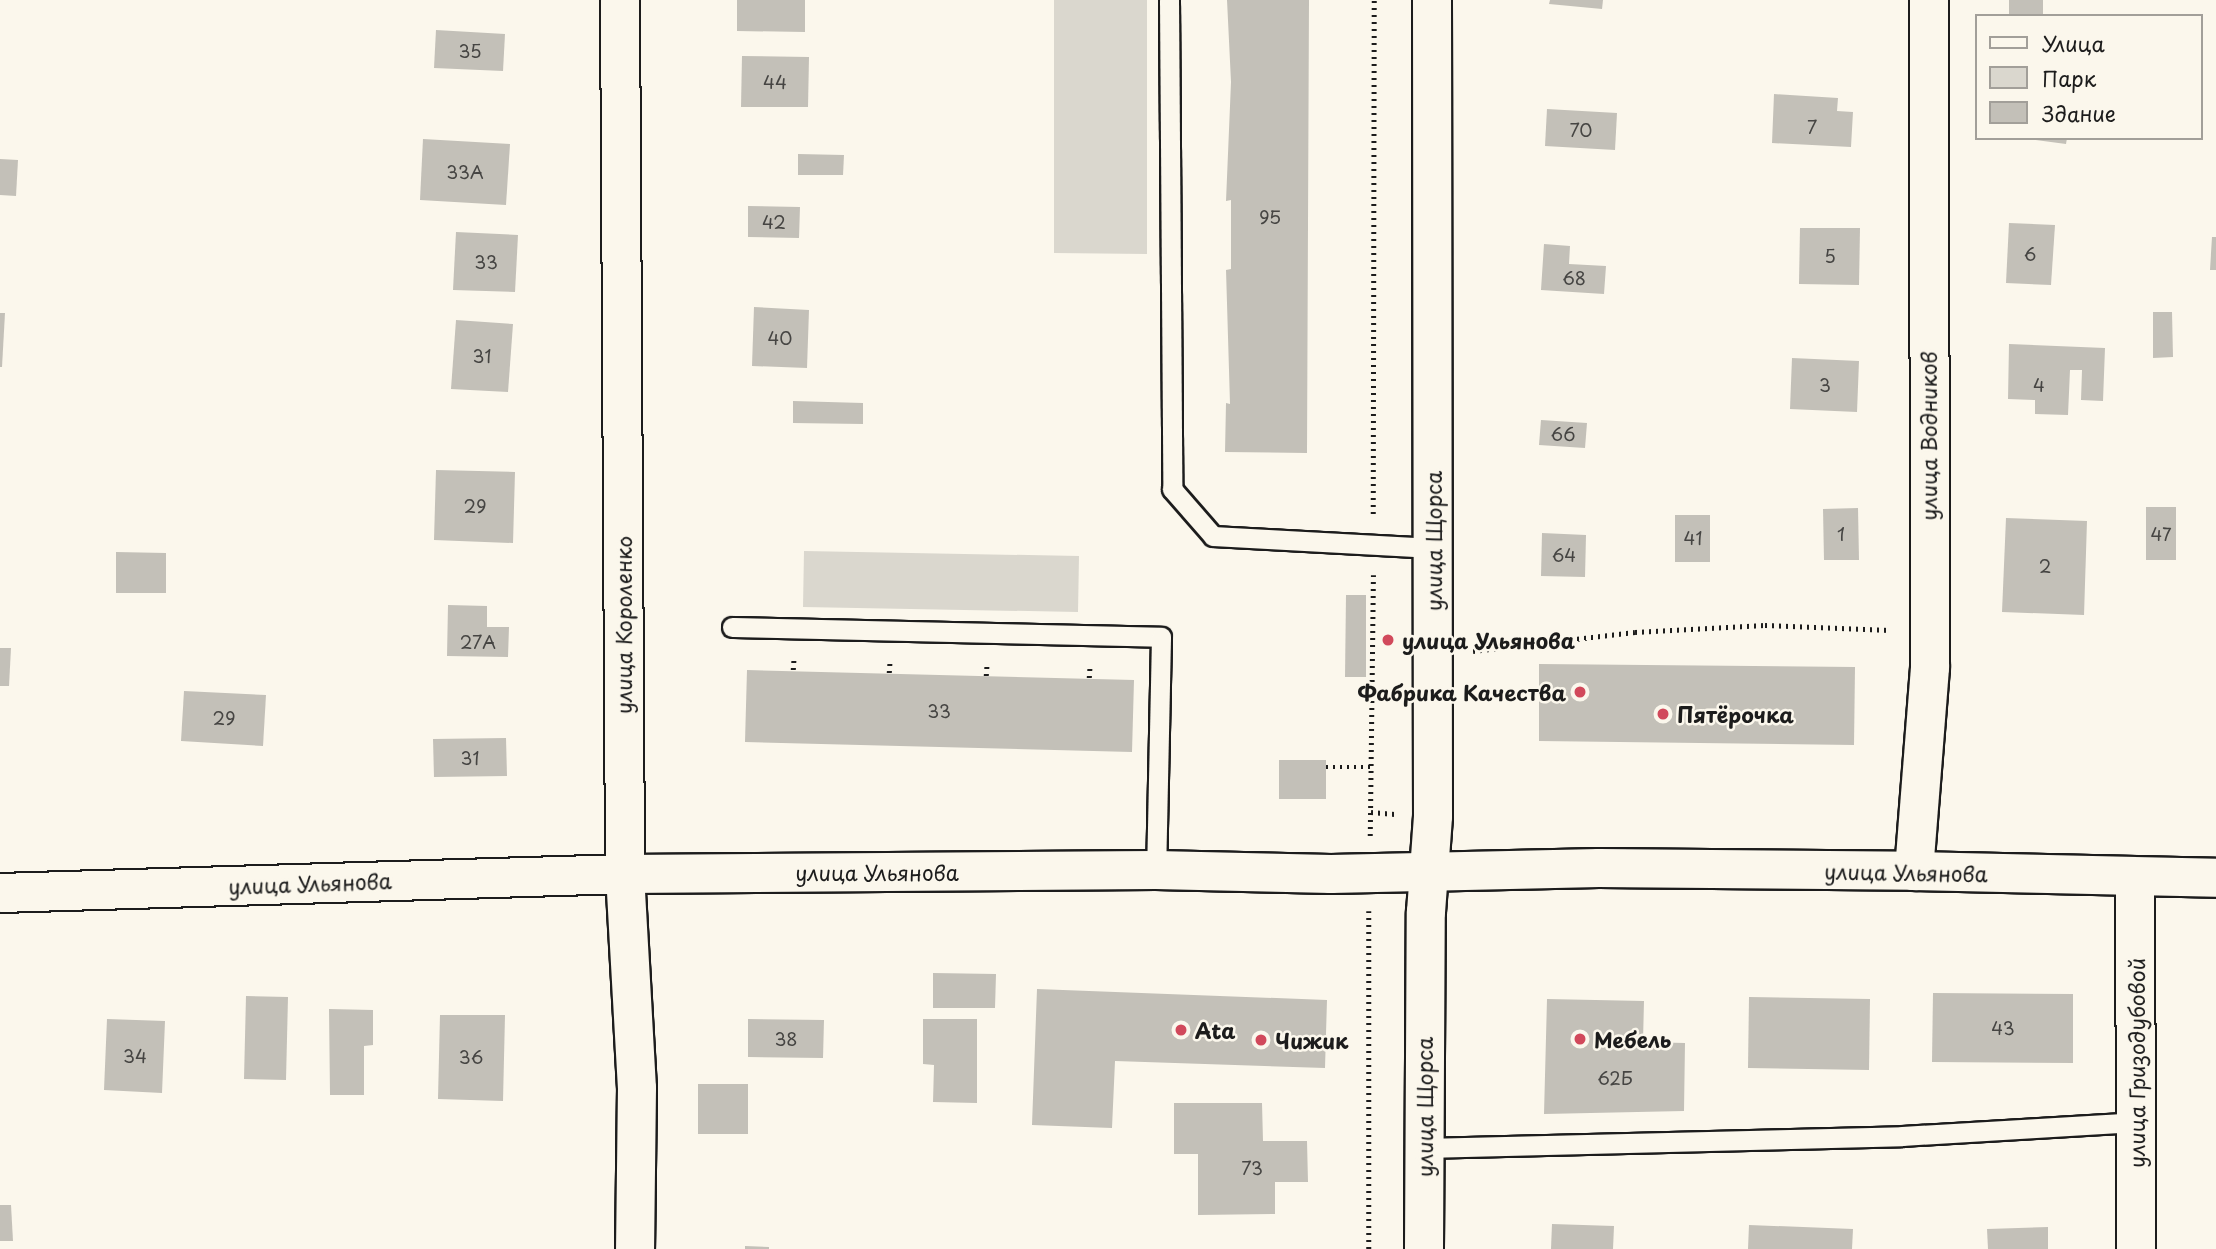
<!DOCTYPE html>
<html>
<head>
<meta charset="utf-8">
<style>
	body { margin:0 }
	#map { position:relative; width:2216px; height:1249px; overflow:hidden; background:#fbf7ec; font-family:"Playpen Sans",sans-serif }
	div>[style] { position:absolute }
	.green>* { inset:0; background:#dad7ce }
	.building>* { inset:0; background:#c3c0b8 }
	.path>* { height:4.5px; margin-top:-2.25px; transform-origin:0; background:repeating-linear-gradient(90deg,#1c1c1c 0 2px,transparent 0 7px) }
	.roads { filter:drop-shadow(2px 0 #1c1c1c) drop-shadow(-2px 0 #1c1c1c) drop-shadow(0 2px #1c1c1c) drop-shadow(0 -2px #1c1c1c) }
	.lane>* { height:19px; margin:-9.5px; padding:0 9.5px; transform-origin:9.5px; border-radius:9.5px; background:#fbf7ec }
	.street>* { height:38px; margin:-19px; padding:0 19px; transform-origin:19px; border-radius:19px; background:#fbf7ec }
	.secondary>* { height:38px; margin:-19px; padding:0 19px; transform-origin:19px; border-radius:19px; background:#fbf7ec }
	.dots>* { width:19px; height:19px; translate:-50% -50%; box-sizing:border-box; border:4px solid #fbf7ec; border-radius:50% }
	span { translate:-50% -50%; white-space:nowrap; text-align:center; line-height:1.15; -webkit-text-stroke:5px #fbf7ec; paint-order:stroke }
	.number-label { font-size:18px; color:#464543 }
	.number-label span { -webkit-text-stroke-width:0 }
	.street-label { font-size:21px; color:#1c1c1c }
	.poi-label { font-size:21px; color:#1c1c1c; font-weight:700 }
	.left { translate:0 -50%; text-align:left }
	.right { translate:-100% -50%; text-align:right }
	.legend { position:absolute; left:1975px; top:14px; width:228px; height:126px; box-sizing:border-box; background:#fbf7ec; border:2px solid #a29f99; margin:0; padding:9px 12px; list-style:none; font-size:21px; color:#1c1c1c }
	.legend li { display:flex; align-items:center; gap:14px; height:35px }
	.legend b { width:35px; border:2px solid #a29f99 }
</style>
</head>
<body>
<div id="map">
	<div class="green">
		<i style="clip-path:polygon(1054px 0,1147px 0,1147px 254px,1054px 253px)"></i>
		<i style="clip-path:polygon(804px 551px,1079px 556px,1078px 612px,803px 607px)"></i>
	</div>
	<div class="building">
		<i style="clip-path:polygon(737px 0,805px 0,805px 32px,737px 31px)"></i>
		<i style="clip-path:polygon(1227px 0,1309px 0,1307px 453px,1225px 452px,1226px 403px,1230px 404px,1226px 270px,1231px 269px,1231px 200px,1226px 201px,1231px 82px)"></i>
		<i style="clip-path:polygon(1550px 0,1603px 0,1602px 9px,1549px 4px)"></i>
		<i style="clip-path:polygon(2009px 0,2043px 0,2043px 16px,2009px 16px)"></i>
		<i style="clip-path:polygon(436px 30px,505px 34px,503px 71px,434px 68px)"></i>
		<i style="clip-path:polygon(742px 56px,809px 57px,808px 107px,741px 107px)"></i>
		<i style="clip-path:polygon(1774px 94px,1838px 98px,1837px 111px,1853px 112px,1851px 147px,1772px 143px)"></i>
		<i style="clip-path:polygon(1547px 109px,1617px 113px,1615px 150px,1545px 146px)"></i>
		<i style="clip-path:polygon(2021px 138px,2067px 138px,2066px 144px)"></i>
		<i style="clip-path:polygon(423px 139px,510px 144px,506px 205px,420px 200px)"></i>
		<i style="clip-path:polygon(798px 154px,844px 155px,843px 175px,798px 175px)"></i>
		<i style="clip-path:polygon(0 159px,18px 160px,16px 196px,0 195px)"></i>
		<i style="clip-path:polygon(748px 206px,800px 207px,799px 238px,748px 237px)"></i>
		<i style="clip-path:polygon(2009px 223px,2055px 225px,2051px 285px,2006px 283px)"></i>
		<i style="clip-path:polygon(1800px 228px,1860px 228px,1859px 285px,1799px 284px)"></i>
		<i style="clip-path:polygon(456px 232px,518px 235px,515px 292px,453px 290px)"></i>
		<i style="clip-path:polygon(2212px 237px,2216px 237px,2216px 270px,2210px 270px)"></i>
		<i style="clip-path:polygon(1544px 244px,1570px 246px,1569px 264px,1606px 266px,1604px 294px,1541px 290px)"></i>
		<i style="clip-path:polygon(754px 307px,809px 310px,807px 368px,752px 366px)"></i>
		<i style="clip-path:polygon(2153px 312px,2172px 312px,2173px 357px,2153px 358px)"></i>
		<i style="clip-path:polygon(0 313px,5px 313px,2px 367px,0 367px)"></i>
		<i style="clip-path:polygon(456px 320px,513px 324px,508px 392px,451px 389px)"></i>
		<i style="clip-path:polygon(2009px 344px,2105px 348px,2103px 401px,2081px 400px,2082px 370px,2070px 370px,2068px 415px,2035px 414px,2035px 400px,2008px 399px)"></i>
		<i style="clip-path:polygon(1792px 358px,1859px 361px,1857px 412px,1790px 409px)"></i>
		<i style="clip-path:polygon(793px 401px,863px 403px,863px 424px,793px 423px)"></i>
		<i style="clip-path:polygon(1541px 420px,1587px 423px,1585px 448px,1539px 445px)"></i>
		<i style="clip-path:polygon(436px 470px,515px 472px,513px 543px,434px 540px)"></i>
		<i style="clip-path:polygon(2146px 507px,2176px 507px,2176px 560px,2146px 560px)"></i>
		<i style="clip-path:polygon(1858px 508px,1859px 560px,1824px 560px,1823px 509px)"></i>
		<i style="clip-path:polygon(1675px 515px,1710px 515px,1710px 562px,1675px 562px)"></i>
		<i style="clip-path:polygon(2006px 518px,2087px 521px,2084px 615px,2002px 612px)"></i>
		<i style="clip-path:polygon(1542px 533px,1586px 535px,1585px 577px,1541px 576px)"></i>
		<i style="clip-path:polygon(116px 552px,166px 553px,166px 593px,116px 593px)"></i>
		<i style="clip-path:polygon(1346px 595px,1366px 595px,1366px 677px,1345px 677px)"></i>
		<i style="clip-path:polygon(448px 605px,487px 606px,487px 627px,509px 627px,508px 657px,447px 656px)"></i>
		<i style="clip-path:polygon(0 648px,11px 648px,9px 686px,0 686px)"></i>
		<i style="clip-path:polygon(1539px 664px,1855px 667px,1854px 745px,1539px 741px)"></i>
		<i style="clip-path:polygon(747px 670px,1134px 680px,1132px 752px,745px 742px)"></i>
		<i style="clip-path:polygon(184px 691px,266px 695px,263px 746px,181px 741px)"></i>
		<i style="clip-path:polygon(506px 738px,507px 776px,434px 777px,433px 739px)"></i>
		<i style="clip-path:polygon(1279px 760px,1326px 760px,1326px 799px,1279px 799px)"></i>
		<i style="clip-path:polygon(933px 973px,996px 974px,995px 1008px,933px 1008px)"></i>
		<i style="clip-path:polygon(1037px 989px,1327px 1000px,1325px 1068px,1115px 1061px,1112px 1128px,1032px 1125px)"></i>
		<i style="clip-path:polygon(1933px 993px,2073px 994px,2073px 1063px,1932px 1062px)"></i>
		<i style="clip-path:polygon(246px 996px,288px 997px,286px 1080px,244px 1079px)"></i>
		<i style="clip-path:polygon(1749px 997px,1870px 999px,1869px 1070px,1748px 1068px)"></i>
		<i style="clip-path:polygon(1547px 999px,1644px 1001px,1643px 1042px,1685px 1043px,1684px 1111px,1544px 1114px)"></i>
		<i style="clip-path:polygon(329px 1009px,373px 1010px,373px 1045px,364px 1046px,364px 1095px,330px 1095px)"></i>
		<i style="clip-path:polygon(440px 1015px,505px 1015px,503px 1101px,438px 1099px)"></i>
		<i style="clip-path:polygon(107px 1019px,165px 1021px,162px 1093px,104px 1090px)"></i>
		<i style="clip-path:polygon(748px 1019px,824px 1020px,823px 1058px,748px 1057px)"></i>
		<i style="clip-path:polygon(923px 1019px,977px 1019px,977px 1103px,933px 1102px,934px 1065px,923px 1064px)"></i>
		<i style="clip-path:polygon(698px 1084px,748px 1084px,748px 1134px,698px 1134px)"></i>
		<i style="clip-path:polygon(1174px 1103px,1262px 1103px,1263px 1141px,1307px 1141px,1308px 1182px,1275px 1182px,1275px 1214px,1198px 1215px,1198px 1154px,1174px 1154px)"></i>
		<i style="clip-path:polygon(0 1205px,11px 1205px,13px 1241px,0 1241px)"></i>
		<i style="clip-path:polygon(1552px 1224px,1614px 1226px,1613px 1249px,1551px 1249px)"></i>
		<i style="clip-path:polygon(1749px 1225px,1853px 1229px,1852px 1249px,1748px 1249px)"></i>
		<i style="clip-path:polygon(2048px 1227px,2048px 1249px,1988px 1249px,1987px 1229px)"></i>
		<i style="clip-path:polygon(745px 1246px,769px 1247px,769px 1249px,745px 1249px)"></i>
	</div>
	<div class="path">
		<i style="left:1373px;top:514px;width:514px;rotate:-89.89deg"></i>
		<i style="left:1473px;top:651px;width:163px;rotate:-6.7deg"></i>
		<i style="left:1635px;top:632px;width:130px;rotate:-3.1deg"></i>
		<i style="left:1765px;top:625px;width:125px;rotate:2.3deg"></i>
		<i style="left:793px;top:670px;width:13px;rotate:-86deg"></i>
		<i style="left:889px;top:673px;width:13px;rotate:-86deg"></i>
		<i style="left:986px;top:676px;width:14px;rotate:-86deg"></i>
		<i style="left:1089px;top:678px;width:13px;rotate:-86deg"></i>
		<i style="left:1326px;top:767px;width:47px"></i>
		<i style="left:1371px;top:812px;width:24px;rotate:5deg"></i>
		<i style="left:1370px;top:836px;width:261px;rotate:-89.3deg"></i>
		<i style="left:1369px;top:911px;width:338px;rotate:90deg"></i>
	</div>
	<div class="roads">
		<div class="lane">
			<i style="left:1169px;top:0;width:489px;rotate:89.6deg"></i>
			<i style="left:1172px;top:489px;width:62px;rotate:48.9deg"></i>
			<i style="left:1213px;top:536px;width:220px;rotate:3.1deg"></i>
			<i style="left:732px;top:627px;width:429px;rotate:1.3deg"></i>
			<i style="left:1161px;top:637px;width:233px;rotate:91.2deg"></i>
			<i style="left:1424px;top:1148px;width:478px;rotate:-1.4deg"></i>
			<i style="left:1902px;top:1136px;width:234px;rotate:-3.4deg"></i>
		</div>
		<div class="street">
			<i style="left:620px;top:0;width:874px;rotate:89.67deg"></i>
			<i style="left:625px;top:874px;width:214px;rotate:86.8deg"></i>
			<i style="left:637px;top:1088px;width:161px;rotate:90.7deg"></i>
			<i style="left:1914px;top:871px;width:204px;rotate:-85.5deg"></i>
			<i style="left:1930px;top:668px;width:668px;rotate:-90.09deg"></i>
			<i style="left:2135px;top:878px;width:371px;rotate:89.8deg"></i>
			<i style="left:0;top:893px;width:625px;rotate:-1.74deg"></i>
			<i style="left:625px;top:874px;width:531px;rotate:-0.43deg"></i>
			<i style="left:1156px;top:870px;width:175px;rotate:1.3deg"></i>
			<i style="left:1331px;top:874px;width:268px;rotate:-1.3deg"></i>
			<i style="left:1599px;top:868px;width:315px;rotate:0.5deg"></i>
			<i style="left:1914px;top:871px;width:302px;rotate:1.3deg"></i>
		</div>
		<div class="secondary">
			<i style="left:1424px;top:1249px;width:337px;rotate:-89.7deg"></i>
			<i style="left:1426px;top:912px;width:96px;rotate:-85.8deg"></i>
			<i style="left:1433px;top:816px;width:816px;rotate:-90.07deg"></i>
		</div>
	</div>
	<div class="dots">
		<i style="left:1388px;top:640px;background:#d1495b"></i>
		<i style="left:1580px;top:692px;background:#d1495b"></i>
		<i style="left:1663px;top:714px;background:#d1495b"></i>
		<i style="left:1181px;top:1030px;background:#d1495b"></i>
		<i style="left:1580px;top:1039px;background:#d1495b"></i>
		<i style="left:1261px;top:1040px;background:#d1495b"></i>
	</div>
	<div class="number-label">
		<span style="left:470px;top:51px">35</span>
		<span style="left:775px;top:82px">44</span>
		<span style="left:1812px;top:127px">7</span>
		<span style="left:1581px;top:130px">70</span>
		<span style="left:465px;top:172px">33А</span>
		<span style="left:1270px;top:217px">95</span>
		<span style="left:774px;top:222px">42</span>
		<span style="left:2030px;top:254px">6</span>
		<span style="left:1830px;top:256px">5</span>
		<span style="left:486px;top:262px">33</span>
		<span style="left:1574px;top:278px">68</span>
		<span style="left:780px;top:338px">40</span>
		<span style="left:482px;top:356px">31</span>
		<span style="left:1825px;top:385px">3</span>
		<span style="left:2039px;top:385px">4</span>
		<span style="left:1563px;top:434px">66</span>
		<span style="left:475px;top:506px">29</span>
		<span style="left:1841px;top:534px">1</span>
		<span style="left:2161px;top:534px">47</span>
		<span style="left:1693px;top:538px">41</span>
		<span style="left:1564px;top:555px">64</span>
		<span style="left:2045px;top:566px">2</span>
		<span style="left:478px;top:642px">27А</span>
		<span style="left:939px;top:711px">33</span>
		<span style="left:224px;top:718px">29</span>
		<span style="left:470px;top:758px">31</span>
		<span style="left:2003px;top:1028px">43</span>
		<span style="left:786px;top:1039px">38</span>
		<span style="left:135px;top:1056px">34</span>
		<span style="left:471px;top:1057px">36</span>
		<span style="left:1615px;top:1078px">62Б</span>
		<span style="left:1252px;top:1168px">73</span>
	</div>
	<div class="street-label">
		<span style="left:1928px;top:436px;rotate:-90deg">улица Водников</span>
		<span style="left:1433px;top:541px;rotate:-90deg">улица Щорса</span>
		<span style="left:623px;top:625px;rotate:-90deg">улица Короленко</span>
		<span style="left:877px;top:872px">улица Ульянова</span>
		<span style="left:1906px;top:872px;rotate:1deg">улица Ульянова</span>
		<span style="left:310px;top:883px;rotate:-2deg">улица Ульянова</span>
		<span style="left:2136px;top:1063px;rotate:-90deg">улица Гризодубовой</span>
		<span style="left:1424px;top:1107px;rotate:-90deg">улица Щорса</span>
	</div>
	<div class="poi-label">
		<span class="left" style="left:1402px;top:640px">улица Ульянова</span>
		<span class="right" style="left:1566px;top:692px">Фабрика Качества</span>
		<span class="left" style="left:1677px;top:714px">Пятёрочка</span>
		<span class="left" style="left:1195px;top:1030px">Ata</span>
		<span class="left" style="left:1594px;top:1039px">Мебель</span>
		<span class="left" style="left:1275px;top:1040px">Чижик</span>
	</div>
	<ul class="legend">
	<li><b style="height:9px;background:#fbf7ec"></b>Улица</li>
	<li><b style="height:19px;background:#dad7ce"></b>Парк</li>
	<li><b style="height:19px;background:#c3c0b8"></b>Здание</li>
	</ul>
</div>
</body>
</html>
